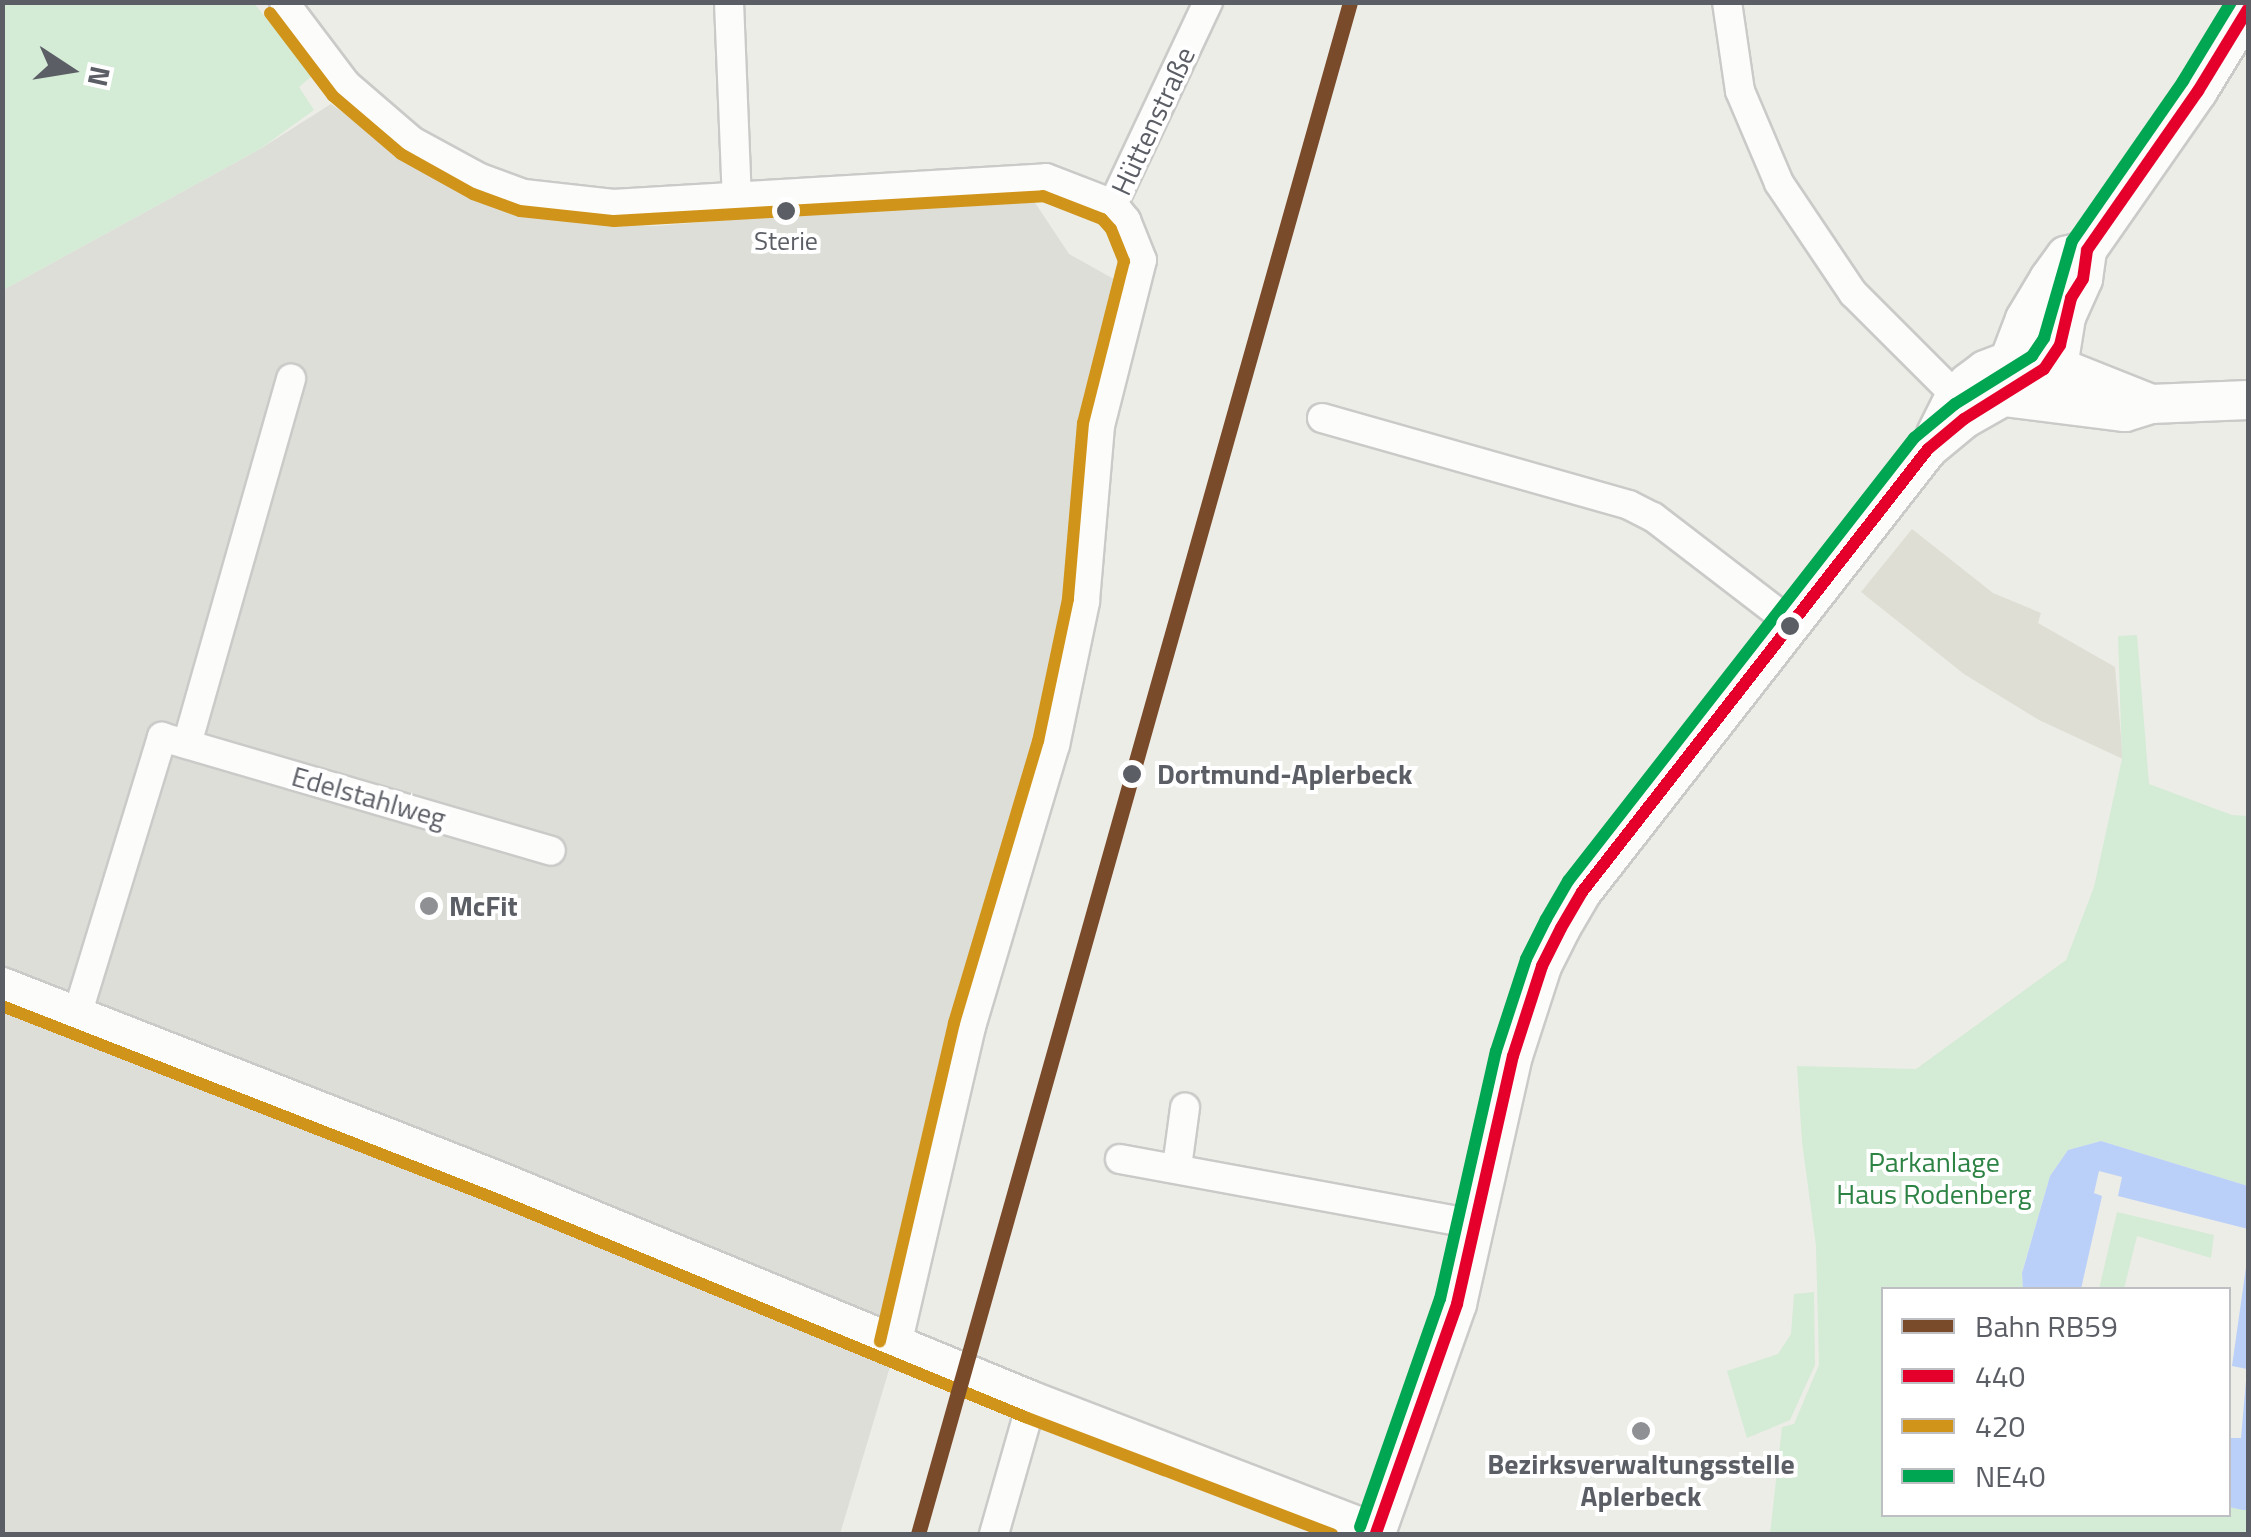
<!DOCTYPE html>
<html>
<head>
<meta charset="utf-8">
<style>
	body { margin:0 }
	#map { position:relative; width:2251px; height:1537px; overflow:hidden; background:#edede7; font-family:"Titillium Web",sans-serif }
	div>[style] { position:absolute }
	.industrial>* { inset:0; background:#deded8 }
	.education>* { inset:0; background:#deded5 }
	.green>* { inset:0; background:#d4ebd6 }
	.water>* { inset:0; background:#bbd0f8 }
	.roads { filter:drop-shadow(2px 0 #cacbc9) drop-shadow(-2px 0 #cacbc9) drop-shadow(0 2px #cacbc9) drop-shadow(0 -2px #cacbc9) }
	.street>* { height:28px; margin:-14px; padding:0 14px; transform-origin:14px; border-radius:14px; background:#fcfcfb }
	.secondary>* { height:38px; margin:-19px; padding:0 19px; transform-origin:19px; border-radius:19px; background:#fcfcfb }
	.bus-1>* { height:12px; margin:-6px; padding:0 6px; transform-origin:6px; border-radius:6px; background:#e4002b }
	.bus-2>* { height:12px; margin:-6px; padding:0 6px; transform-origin:6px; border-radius:6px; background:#d0941a }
	.bus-3>* { height:12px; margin:-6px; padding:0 6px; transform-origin:6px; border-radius:6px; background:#00a651 }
	.rail-1>* { height:15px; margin:-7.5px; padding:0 7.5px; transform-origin:7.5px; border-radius:7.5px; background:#7a4b2a }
	.dots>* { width:28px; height:28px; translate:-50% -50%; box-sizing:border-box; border:5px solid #fff; border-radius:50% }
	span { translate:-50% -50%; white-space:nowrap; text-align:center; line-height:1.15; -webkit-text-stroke:8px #fff; paint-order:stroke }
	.bus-label { font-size:26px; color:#5c5e66 }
	.street-label { font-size:28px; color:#5c5e66 }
	.stop-label { font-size:28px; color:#5c5e66; font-weight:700 }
	.left { translate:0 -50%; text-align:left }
	.poi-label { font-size:28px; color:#5c5e66; font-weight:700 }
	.park-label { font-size:28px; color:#2d8344 }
	.frame { position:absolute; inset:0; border:5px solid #5c5e66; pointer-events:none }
	.legend { position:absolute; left:1881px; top:1287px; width:350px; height:230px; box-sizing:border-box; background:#fff; border:2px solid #bebfc2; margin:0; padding:12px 18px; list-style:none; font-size:30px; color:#5c5e66 }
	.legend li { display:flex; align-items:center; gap:20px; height:50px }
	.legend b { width:50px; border:2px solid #bebfc2 }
	.north { position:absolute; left:20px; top:20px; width:100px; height:100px; -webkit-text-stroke:8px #fff; paint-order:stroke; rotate:102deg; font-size:28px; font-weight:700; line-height:40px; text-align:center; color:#5c5e66 }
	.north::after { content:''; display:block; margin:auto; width:35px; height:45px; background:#5c5e66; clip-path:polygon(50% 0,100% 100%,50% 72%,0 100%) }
</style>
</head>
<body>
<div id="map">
	<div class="industrial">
		<i style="clip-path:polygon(331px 104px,443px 183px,510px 209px,588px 224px,656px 226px,1030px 195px,1069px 254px,1121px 283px,1083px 426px,1072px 641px,903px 1323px,840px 1534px,3px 1534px,3px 290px,260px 149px)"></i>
	</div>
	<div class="education">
		<i style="clip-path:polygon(1912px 529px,1993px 593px,2041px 613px,2038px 623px,2115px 667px,2123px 759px,2039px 720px,1964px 674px,1861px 592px)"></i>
	</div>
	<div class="green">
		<i style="clip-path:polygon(2px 3px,254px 3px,312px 76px,299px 87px,314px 110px,260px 149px,3px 290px)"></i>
		<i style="clip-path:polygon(2137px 635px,2149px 784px,2232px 815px,2248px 816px,2248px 1186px,2101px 1141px,2068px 1150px,2050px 1176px,2022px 1272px,2023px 1289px,1884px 1290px,1884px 1514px,2228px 1514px,2229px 1507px,2248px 1510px,2248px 1534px,1770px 1534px,1782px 1427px,1794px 1424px,1819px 1365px,1816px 1246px,1802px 1142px,1797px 1066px,1916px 1069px,2066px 960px,2094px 887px,2122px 759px,2118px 636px)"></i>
		<i style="clip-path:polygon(2117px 1212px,2214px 1235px,2211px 1258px,2137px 1236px,2124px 1289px,2099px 1289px)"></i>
		<i style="clip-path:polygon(1814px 1292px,1815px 1365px,1790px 1420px,1747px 1438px,1727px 1371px,1778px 1354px,1791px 1334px,1794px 1294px)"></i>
	</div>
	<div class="water">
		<i style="clip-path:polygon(2101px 1141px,2248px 1186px,2248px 1229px,2118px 1196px,2122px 1177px,2099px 1171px,2094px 1193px,2102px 1196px,2081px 1289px,2023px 1289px,2022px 1273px,2050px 1176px,2068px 1150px)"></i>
		<i style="clip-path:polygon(2248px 1253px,2248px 1510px,2243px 1510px,2229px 1507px,2228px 1438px,2241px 1438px,2247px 1369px,2232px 1366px)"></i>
	</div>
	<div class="roads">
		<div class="street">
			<i style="left:284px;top:2px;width:103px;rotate:52.9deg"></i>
			<i style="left:346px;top:84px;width:87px;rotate:40.8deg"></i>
			<i style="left:412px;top:141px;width:77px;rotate:28.6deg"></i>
			<i style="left:480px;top:178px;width:47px;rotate:20deg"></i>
			<i style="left:524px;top:194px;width:90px;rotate:6.4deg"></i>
			<i style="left:613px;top:204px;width:434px;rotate:-3.4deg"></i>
			<i style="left:1046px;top:178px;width:72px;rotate:21.2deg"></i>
			<i style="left:1113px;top:204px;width:21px;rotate:51deg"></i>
			<i style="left:1126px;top:220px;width:43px;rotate:68.2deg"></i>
			<i style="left:1142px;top:260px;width:171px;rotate:104.2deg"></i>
			<i style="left:1100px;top:426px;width:177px;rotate:94.9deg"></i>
			<i style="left:1085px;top:602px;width:146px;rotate:101.8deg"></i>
			<i style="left:1055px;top:745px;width:294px;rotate:106.6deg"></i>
			<i style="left:971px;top:1027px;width:327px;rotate:103.1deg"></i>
			<i style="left:729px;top:2px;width:197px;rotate:87.7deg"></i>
			<i style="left:1727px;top:2px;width:90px;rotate:81.7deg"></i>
			<i style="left:1740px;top:91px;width:100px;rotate:67deg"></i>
			<i style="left:1779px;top:183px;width:133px;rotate:56.1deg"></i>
			<i style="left:1853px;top:293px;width:164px;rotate:45deg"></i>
			<i style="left:1113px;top:204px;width:223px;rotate:-64.8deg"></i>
			<i style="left:1322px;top:418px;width:319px;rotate:15.8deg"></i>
			<i style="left:1629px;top:505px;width:27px;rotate:27deg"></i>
			<i style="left:1653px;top:517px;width:173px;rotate:37.5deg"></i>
			<i style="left:187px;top:744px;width:380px;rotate:-74.1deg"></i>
			<i style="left:77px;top:1015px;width:291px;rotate:-73deg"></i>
			<i style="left:162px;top:737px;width:405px;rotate:16.3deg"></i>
			<i style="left:1120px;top:1159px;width:364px;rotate:10.4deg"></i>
			<i style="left:1177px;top:1167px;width:60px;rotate:-82.3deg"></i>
			<i style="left:994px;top:1534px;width:138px;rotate:-74.1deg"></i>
		</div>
		<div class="secondary">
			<i style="left:2009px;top:361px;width:45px;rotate:-69.1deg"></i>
			<i style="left:2025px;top:319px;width:47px;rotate:-59deg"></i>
			<i style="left:2049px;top:279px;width:29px;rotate:-54deg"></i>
			<i style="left:2066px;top:256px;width:22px;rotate:-16deg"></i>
			<i style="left:2058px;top:367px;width:51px;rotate:-80.9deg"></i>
			<i style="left:2066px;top:317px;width:42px;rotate:-65.9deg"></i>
			<i style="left:2083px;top:279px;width:29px;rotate:-82deg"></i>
			<i style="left:2087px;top:250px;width:194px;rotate:-55.1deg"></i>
			<i style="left:2198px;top:91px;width:96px;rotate:-58.6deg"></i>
			<i style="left:2004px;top:397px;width:122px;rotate:7.1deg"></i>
			<i style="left:2125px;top:412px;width:27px;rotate:-17deg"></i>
			<i style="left:2151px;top:404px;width:97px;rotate:-2.4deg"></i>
			<i style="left:1936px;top:434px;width:42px;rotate:-63.4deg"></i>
			<i style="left:1955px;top:396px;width:18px;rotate:-45deg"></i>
			<i style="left:1968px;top:383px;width:21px;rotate:-37deg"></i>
			<i style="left:1985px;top:370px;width:26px;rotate:-21deg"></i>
			<i style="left:2009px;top:361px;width:49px;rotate:7deg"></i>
			<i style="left:2058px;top:367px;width:100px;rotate:21.7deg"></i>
			<i style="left:2px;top:987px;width:533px;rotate:21.36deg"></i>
			<i style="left:498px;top:1181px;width:578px;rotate:22.39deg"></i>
			<i style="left:1032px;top:1401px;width:368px;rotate:21deg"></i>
			<i style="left:1376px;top:1533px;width:243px;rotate:-70.5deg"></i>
			<i style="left:1457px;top:1304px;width:254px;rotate:-77.3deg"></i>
			<i style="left:1513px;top:1056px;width:95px;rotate:-72.1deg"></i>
			<i style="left:1542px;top:966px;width:42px;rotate:-63.4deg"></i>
			<i style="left:1561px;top:928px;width:42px;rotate:-59.7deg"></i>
			<i style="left:1582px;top:892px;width:562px;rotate:-52.01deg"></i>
			<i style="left:1928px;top:449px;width:47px;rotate:-39.8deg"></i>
			<i style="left:1964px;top:419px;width:75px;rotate:-29.6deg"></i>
			<i style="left:2029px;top:382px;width:48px;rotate:-50deg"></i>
		</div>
	</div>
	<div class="bus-1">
		<i style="left:1376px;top:1533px;width:243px;rotate:-70.5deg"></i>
		<i style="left:1457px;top:1304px;width:254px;rotate:-77.3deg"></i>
		<i style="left:1513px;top:1056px;width:95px;rotate:-72.1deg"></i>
		<i style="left:1542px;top:966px;width:42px;rotate:-63.4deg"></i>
		<i style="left:1561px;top:928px;width:42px;rotate:-59.7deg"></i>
		<i style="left:1582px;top:892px;width:562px;rotate:-52.01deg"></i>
		<i style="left:1928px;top:449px;width:47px;rotate:-39.8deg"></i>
		<i style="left:1964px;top:419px;width:94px;rotate:-32deg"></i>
		<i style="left:2044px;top:369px;width:29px;rotate:-56deg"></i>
		<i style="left:2060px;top:345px;width:48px;rotate:-76.8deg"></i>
		<i style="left:2071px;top:298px;width:22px;rotate:-58deg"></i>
		<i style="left:2083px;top:279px;width:29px;rotate:-82deg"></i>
		<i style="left:2087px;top:250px;width:194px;rotate:-55.1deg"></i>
		<i style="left:2198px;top:91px;width:96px;rotate:-58.6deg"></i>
	</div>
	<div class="bus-2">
		<i style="left:270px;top:13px;width:104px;rotate:52.8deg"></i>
		<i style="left:333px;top:96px;width:89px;rotate:40.5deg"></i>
		<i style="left:401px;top:154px;width:82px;rotate:29.1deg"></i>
		<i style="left:473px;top:194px;width:50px;rotate:19.9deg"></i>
		<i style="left:520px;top:211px;width:95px;rotate:6.1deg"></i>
		<i style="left:614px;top:221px;width:430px;rotate:-3.3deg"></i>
		<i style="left:1043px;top:196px;width:63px;rotate:21.3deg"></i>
		<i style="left:1102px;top:219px;width:13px;rotate:48deg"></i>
		<i style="left:1111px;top:229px;width:35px;rotate:68deg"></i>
		<i style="left:1124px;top:261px;width:167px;rotate:104.2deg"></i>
		<i style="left:1083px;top:423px;width:177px;rotate:94.9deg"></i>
		<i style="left:1068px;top:599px;width:145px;rotate:101.9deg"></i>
		<i style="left:1038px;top:741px;width:294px;rotate:106.6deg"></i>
		<i style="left:954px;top:1023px;width:327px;rotate:103.1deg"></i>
		<i style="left:2px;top:1006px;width:525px;rotate:21.34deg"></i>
		<i style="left:491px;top:1197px;width:578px;rotate:22.39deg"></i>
		<i style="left:1025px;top:1417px;width:329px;rotate:20.9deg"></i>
	</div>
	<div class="bus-3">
		<i style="left:1360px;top:1527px;width:242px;rotate:-70.7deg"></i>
		<i style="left:1440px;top:1299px;width:254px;rotate:-77.3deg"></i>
		<i style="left:1496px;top:1051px;width:97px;rotate:-71.9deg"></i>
		<i style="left:1526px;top:959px;width:45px;rotate:-63.4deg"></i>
		<i style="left:1546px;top:919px;width:44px;rotate:-59.9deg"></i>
		<i style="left:1568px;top:881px;width:562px;rotate:-52.01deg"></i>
		<i style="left:1914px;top:438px;width:53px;rotate:-39.7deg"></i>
		<i style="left:1955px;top:404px;width:91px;rotate:-31.9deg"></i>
		<i style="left:2032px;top:356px;width:22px;rotate:-56deg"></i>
		<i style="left:2044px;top:338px;width:101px;rotate:-73.9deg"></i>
		<i style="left:2072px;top:241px;width:195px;rotate:-55.2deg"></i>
		<i style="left:2183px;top:81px;width:92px;rotate:-58.7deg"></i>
	</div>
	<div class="rail-1">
		<i style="left:918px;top:1534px;width:1592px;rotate:-74.25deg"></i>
	</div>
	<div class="dots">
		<i style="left:786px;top:211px;background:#5c5e66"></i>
		<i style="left:1790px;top:626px;background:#5c5e66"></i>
		<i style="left:1132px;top:774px;background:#5c5e66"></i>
		<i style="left:429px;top:906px;background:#8f9093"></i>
		<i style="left:1641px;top:1431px;background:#8f9093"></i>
	</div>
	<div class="bus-label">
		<span style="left:786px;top:241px">Sterie</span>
	</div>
	<div class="street-label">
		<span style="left:1153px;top:121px;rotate:-65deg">Hüttenstraße</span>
		<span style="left:369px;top:797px;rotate:16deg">Edelstahlweg</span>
	</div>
	<div class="stop-label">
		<span class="left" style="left:1157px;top:774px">Dortmund-Aplerbeck</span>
	</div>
	<div class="poi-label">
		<span class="left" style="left:449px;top:906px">McFit</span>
		<span style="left:1641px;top:1480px">Bezirksverwaltungsstelle<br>Aplerbeck</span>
	</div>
	<div class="park-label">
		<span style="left:1934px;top:1178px">Parkanlage<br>Haus Rodenberg</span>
	</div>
	<div class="frame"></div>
	<ul class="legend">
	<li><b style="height:12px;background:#7a4b2a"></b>Bahn RB59</li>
	<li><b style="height:12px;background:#e4002b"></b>440</li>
	<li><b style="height:12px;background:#d0941a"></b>420</li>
	<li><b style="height:12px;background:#00a651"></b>NE40</li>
	</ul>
	<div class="north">N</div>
</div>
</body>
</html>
